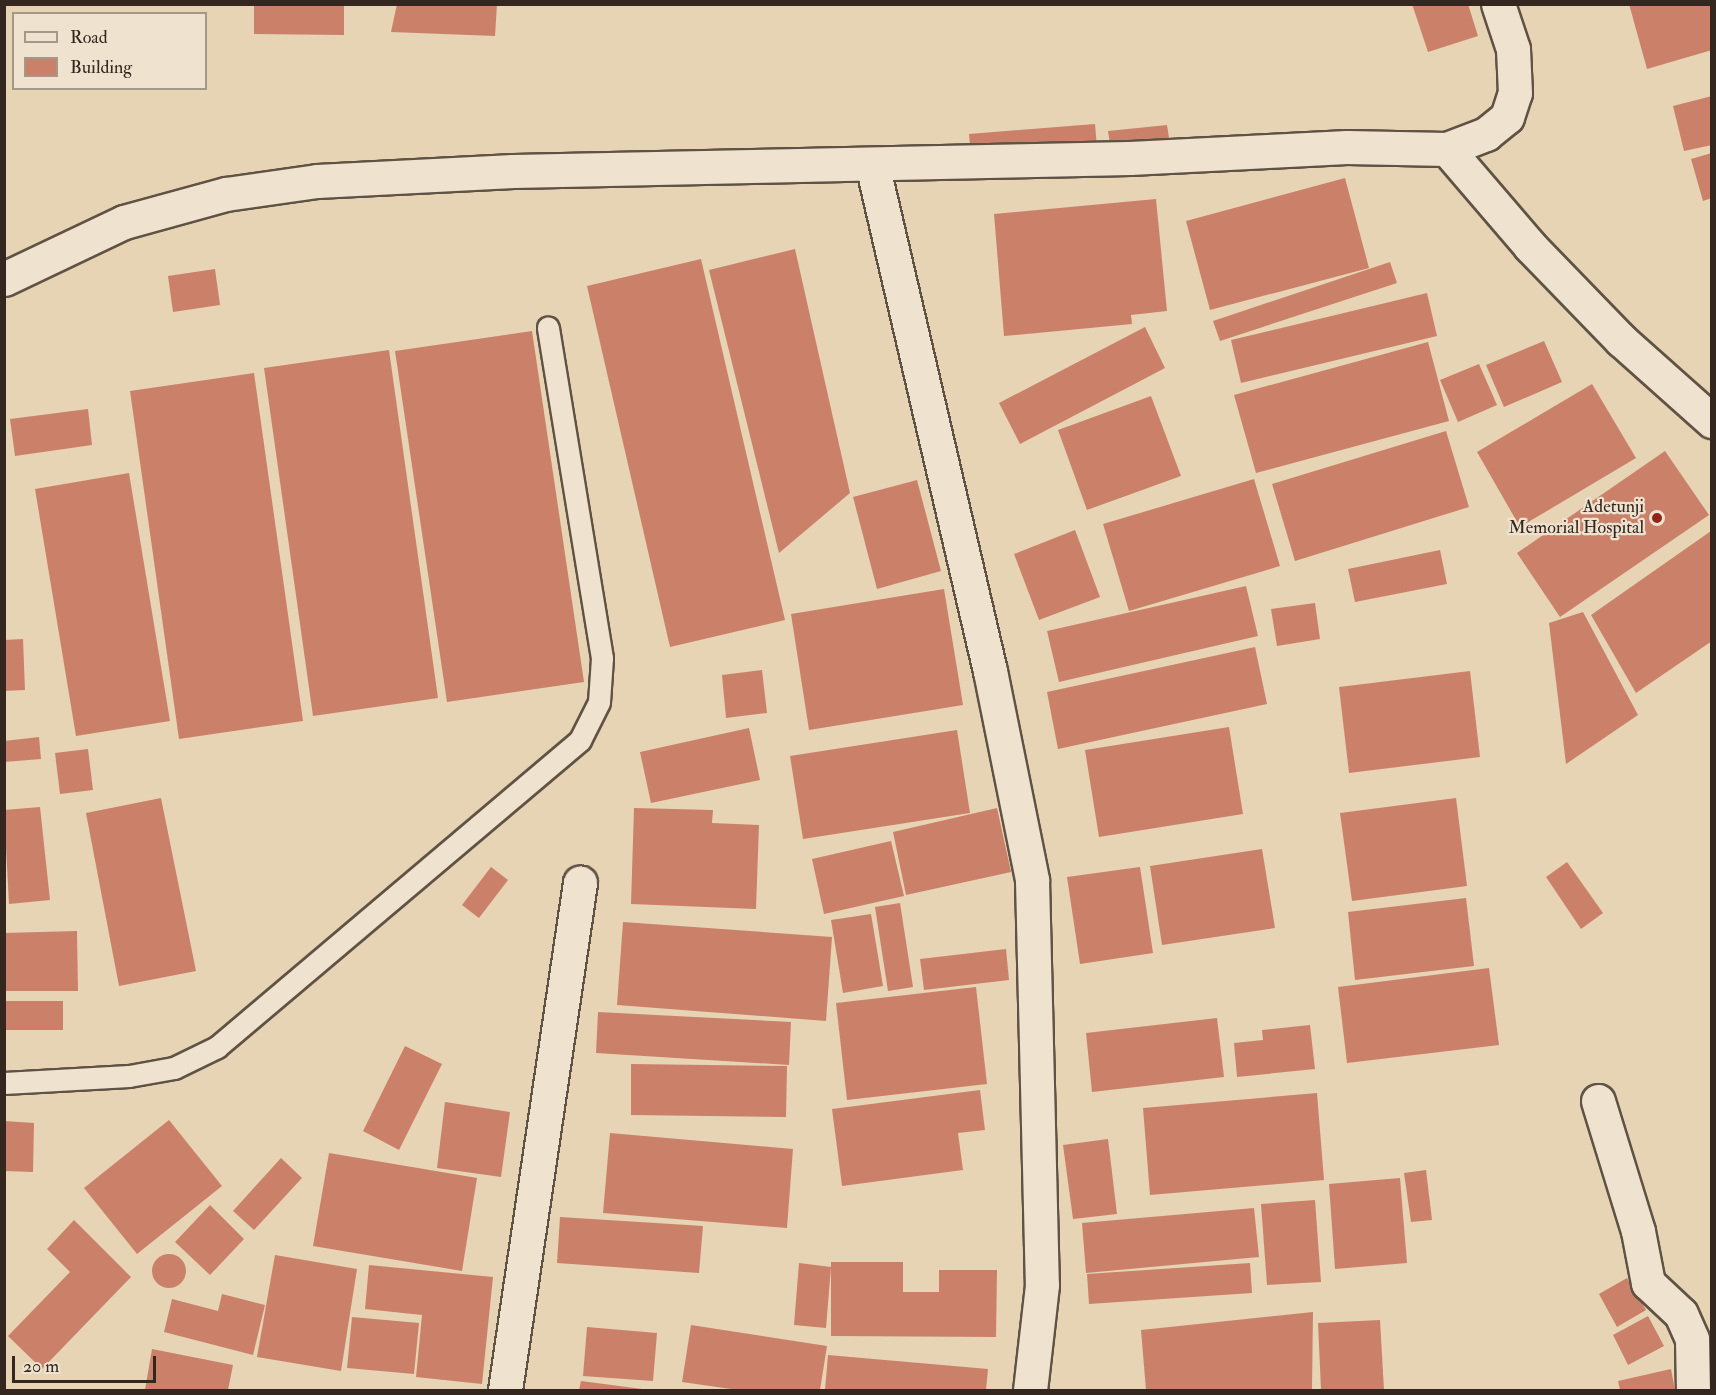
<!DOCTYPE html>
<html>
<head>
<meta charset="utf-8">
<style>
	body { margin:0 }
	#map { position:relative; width:1716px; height:1395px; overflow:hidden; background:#e6d4b5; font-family:"IM FELL Double Pica",serif }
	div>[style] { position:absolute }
	.building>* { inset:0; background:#cb8169 }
	.round { border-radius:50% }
	.roads { filter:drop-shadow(2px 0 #605244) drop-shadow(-2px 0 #605244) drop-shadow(0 2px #605244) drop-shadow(0 -2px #605244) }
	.service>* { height:21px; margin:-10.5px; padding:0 10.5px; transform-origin:10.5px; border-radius:10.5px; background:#efe3cf }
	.minor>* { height:33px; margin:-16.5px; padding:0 16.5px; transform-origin:16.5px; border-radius:16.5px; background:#efe3cf }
	.secondary>* { height:33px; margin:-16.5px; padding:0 16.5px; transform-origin:16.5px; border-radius:16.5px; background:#efe3cf }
	.dots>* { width:16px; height:16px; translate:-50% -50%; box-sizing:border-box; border:3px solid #efe3cf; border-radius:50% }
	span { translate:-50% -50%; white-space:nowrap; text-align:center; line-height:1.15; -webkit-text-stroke:4.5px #efe3cf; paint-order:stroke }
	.poi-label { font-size:18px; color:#34271f }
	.right { translate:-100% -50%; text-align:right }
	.frame { position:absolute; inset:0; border:6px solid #34271f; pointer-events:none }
	.legend { position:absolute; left:12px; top:12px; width:195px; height:78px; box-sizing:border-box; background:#efe3cf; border:2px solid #a49889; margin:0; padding:8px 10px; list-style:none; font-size:18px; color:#34271f }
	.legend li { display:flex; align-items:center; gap:12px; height:30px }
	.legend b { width:30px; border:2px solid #a49889 }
	.scale { position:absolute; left:12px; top:1356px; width:144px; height:27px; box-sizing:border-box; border:3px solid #34271f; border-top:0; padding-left:8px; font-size:18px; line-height:21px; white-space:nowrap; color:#34271f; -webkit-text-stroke:4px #efe3cf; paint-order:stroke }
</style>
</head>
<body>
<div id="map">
	<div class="building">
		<i style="clip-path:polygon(254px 4px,344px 4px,344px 35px,254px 34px)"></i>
		<i style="clip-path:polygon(397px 4px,497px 4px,495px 36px,391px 32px)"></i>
		<i style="clip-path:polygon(1412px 4px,1468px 4px,1478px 36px,1428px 52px)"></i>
		<i style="clip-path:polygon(1629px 4px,1712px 4px,1712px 50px,1647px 69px)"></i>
		<i style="clip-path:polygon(1712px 96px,1712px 145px,1684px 151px,1673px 106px)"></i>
		<i style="clip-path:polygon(1095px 124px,1097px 148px,971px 157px,969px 134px)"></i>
		<i style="clip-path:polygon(1167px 125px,1170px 144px,1111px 151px,1108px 131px)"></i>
		<i style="clip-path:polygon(1712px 153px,1712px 198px,1703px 201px,1691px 159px)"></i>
		<i style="clip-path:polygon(1345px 178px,1369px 268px,1210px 310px,1186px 221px)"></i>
		<i style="clip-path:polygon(1156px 199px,1167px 311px,1131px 315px,1132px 324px,1004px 336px,994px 214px)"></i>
		<i style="clip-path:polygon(795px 249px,850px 493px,779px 553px,709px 270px)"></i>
		<i style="clip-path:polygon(701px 259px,785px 620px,670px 647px,587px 286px)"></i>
		<i style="clip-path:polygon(1390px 262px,1397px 283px,1220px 341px,1213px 321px)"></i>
		<i style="clip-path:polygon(215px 269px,220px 305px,173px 312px,168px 276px)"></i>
		<i style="clip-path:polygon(1427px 293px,1437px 336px,1241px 383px,1231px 340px)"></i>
		<i style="clip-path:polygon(1145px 327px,1165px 368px,1020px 444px,999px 403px)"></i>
		<i style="clip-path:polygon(532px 331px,584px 682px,447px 702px,395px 351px)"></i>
		<i style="clip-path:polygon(1544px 341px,1562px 382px,1504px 407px,1486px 365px)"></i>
		<i style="clip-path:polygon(1428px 342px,1449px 421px,1256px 473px,1234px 395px)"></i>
		<i style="clip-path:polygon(389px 350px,438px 698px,313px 716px,264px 368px)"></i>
		<i style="clip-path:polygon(1479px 364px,1497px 405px,1458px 422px,1440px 380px)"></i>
		<i style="clip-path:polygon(254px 373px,303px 721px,179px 739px,130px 391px)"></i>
		<i style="clip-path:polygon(1592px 384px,1636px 458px,1520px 527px,1477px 452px)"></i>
		<i style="clip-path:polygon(1151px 396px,1181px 476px,1087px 510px,1058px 430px)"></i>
		<i style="clip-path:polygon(88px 409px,92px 445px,15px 456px,10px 419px)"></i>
		<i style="clip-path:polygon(1446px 431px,1469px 507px,1295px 561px,1272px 484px)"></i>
		<i style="clip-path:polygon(1665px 451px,1709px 515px,1560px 617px,1517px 553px)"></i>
		<i style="clip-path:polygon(129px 473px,170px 721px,76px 736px,35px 489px)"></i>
		<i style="clip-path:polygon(1254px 479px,1280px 566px,1129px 611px,1103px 524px)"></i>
		<i style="clip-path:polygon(917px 480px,941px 571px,877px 589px,853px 497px)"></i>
		<i style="clip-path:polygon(1075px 530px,1100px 597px,1039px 620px,1014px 554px)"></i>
		<i style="clip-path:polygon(1711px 531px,1712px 641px,1636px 693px,1591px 615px)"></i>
		<i style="clip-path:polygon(1440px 550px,1447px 584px,1355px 602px,1348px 569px)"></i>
		<i style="clip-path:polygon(1246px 586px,1258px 636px,1059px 682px,1047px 631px)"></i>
		<i style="clip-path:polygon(944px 589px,963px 705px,809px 730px,791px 614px)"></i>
		<i style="clip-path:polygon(1315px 603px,1320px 639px,1277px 646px,1271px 609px)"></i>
		<i style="clip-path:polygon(1583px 612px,1638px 715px,1566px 764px,1549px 623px)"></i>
		<i style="clip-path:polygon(23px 639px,25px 690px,4px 691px,4px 640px)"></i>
		<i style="clip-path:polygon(1255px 647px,1267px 704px,1058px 749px,1047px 692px)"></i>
		<i style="clip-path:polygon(762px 670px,767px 713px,726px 718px,722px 675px)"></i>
		<i style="clip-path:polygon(1470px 671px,1480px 757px,1349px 773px,1339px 687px)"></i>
		<i style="clip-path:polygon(1229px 727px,1243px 814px,1099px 837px,1085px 750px)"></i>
		<i style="clip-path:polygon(749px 728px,760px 780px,651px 803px,640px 752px)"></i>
		<i style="clip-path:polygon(957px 730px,970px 813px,803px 839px,790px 756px)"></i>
		<i style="clip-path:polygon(39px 737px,41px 759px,4px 762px,4px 741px)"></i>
		<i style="clip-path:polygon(88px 749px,93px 790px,60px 794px,55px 753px)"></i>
		<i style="clip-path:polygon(161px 798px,196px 971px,119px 986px,86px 813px)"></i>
		<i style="clip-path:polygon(1456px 798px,1467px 886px,1352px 901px,1340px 813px)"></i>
		<i style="clip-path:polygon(40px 807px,50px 900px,9px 904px,4px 810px)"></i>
		<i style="clip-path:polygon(634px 808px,713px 810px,712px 823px,759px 825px,756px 909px,631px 904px)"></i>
		<i style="clip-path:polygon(997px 808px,1011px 872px,906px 895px,893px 832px)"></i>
		<i style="clip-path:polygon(891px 841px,904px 896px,824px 914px,812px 859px)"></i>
		<i style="clip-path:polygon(1262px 849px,1275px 928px,1162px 945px,1150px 866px)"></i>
		<i style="clip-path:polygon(1567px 862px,1603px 913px,1581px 929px,1546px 877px)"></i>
		<i style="clip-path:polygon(491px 867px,508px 880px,479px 918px,462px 905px)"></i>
		<i style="clip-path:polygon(1140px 867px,1153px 953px,1080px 964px,1067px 877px)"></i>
		<i style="clip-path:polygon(1466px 898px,1474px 966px,1355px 980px,1348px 912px)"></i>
		<i style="clip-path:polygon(900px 903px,913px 987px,888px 991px,875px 907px)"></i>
		<i style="clip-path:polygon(871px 914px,883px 986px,843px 993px,831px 920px)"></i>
		<i style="clip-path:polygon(623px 922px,832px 937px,826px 1021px,617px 1005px)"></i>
		<i style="clip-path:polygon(77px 931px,78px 991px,4px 991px,4px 933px)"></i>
		<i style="clip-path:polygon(1006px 949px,1009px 980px,924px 990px,920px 959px)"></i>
		<i style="clip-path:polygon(1489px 968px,1499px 1045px,1347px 1063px,1338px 987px)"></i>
		<i style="clip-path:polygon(976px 987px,987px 1084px,847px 1100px,836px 1003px)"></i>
		<i style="clip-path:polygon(4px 1001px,63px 1001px,63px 1030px,4px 1030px)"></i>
		<i style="clip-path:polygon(598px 1012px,791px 1022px,789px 1065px,596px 1053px)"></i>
		<i style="clip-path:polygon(1217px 1018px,1224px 1077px,1092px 1092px,1086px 1033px)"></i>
		<i style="clip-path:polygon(1310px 1025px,1315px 1069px,1237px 1077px,1234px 1043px,1263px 1040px,1262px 1030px)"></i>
		<i style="clip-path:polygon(405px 1046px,442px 1064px,399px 1150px,363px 1131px)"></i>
		<i style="clip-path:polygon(631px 1064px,787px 1066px,786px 1117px,631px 1115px)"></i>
		<i style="clip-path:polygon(980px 1090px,985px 1130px,958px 1133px,963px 1170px,842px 1186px,832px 1109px)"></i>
		<i style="clip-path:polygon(1317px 1093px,1324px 1180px,1150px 1195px,1143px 1108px)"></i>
		<i style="clip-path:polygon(445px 1102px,510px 1112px,501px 1177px,437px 1168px)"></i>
		<i style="clip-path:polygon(169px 1120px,222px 1186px,137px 1254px,84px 1188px)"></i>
		<i style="clip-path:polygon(4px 1121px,34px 1123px,33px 1172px,4px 1171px)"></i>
		<i style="clip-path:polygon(610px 1133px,793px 1149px,787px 1228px,603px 1213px)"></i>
		<i style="clip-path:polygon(1108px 1139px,1117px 1214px,1073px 1219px,1063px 1145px)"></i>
		<i style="clip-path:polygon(329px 1153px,477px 1178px,462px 1271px,313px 1246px)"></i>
		<i style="clip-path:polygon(281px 1158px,302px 1178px,254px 1230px,233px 1211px)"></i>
		<i style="clip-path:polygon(1426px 1170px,1432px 1220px,1411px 1222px,1404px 1173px)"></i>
		<i style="clip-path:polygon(1400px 1178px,1407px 1263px,1335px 1269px,1329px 1184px)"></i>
		<i style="clip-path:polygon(1315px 1200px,1321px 1282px,1267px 1285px,1261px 1204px)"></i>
		<i style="clip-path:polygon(210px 1205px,244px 1239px,210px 1275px,175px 1242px)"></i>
		<i style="clip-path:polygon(1254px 1208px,1259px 1257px,1086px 1273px,1082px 1223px)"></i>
		<i style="clip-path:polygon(560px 1217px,703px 1226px,699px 1273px,557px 1263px)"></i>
		<i style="clip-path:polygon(74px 1220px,131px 1277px,42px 1369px,8px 1336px,70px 1272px,47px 1249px)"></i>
		<i class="round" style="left:152px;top:1254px;width:34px;height:34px"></i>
		<i style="clip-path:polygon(275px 1255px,357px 1269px,341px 1371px,257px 1357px)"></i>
		<i style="clip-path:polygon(831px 1262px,903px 1262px,903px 1292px,939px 1292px,939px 1270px,997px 1270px,996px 1337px,831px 1336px)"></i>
		<i style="clip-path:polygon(799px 1263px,831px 1267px,826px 1328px,794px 1325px)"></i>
		<i style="clip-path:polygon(1250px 1263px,1252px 1293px,1089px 1304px,1087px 1274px)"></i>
		<i style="clip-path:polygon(369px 1265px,493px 1277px,482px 1384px,416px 1377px,422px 1315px,365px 1309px)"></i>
		<i style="clip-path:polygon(1627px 1278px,1646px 1310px,1617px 1327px,1599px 1294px)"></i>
		<i style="clip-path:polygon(222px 1294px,265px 1305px,253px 1355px,164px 1332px,172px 1299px,218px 1311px)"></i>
		<i style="clip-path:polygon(1313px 1312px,1312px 1390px,1146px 1390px,1141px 1330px)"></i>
		<i style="clip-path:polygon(1648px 1316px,1664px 1346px,1628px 1365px,1613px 1335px)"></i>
		<i style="clip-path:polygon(352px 1317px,419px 1323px,414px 1374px,347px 1368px)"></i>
		<i style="clip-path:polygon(1380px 1320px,1384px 1390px,1321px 1390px,1318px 1323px)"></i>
		<i style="clip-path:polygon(691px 1325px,827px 1346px,820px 1390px,738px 1390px,682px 1382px)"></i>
		<i style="clip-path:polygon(587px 1327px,657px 1333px,653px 1381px,583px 1376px)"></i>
		<i style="clip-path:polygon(152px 1349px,233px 1365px,228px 1390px,145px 1390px)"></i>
		<i style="clip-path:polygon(828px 1355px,988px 1369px,986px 1390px,825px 1390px)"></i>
		<i style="clip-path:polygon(1671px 1369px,1675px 1390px,1620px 1390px,1618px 1381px)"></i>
		<i style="clip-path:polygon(581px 1381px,642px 1389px,642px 1390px,579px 1390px)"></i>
	</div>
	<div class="roads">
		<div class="service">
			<i style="left:4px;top:1083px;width:125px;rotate:-3.2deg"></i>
			<i style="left:129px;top:1076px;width:46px;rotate:-10.1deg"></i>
			<i style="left:174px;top:1068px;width:48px;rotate:-26deg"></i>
			<i style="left:217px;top:1047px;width:475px;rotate:-40.2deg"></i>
			<i style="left:580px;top:740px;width:42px;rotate:-63.4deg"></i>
			<i style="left:599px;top:702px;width:44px;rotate:-86.1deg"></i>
			<i style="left:602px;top:658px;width:335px;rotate:-99.3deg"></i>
		</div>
		<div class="minor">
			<i style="left:1447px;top:149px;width:128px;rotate:49.4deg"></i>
			<i style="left:1530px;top:246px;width:131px;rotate:45.9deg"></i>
			<i style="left:1621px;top:340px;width:122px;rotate:41.7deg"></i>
			<i style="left:872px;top:164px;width:521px;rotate:76.9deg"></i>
			<i style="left:990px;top:671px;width:213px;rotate:78.6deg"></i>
			<i style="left:1032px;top:880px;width:405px;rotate:88.6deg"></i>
			<i style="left:1042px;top:1285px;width:106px;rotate:96.5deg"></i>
			<i style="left:1598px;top:1101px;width:136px;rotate:72.9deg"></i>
			<i style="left:1638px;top:1231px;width:53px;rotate:79.1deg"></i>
			<i style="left:1648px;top:1283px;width:45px;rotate:43.2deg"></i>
			<i style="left:1681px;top:1314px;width:27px;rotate:66deg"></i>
			<i style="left:1692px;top:1339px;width:51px;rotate:88.9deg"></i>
			<i style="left:505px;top:1390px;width:513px;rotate:-81.59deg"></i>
		</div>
		<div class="secondary">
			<i style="left:4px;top:279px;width:133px;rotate:-25.4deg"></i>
			<i style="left:124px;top:222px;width:106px;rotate:-15.4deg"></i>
			<i style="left:226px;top:194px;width:92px;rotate:-8.1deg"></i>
			<i style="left:317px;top:181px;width:196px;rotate:-2.9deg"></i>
			<i style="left:513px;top:171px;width:617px;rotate:-1.21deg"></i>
			<i style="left:1130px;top:158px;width:217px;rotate:-2.9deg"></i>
			<i style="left:1347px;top:147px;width:100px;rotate:1.1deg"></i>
			<i style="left:1447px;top:149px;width:42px;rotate:-21deg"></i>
			<i style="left:1486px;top:134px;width:27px;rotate:-39deg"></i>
			<i style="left:1507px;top:117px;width:25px;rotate:-72deg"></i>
			<i style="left:1515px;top:93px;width:44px;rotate:-92.6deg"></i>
			<i style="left:1513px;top:49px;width:47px;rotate:-108.4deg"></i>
		</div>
	</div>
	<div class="dots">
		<i style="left:1657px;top:518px;background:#8f2418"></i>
	</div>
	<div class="poi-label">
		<span class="right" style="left:1644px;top:518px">Adetunji<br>Memorial Hospital</span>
	</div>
	<div class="frame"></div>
	<ul class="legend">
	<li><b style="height:8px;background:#efe3cf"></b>Road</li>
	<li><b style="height:16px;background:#cb8169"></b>Building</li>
	</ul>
	<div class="scale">20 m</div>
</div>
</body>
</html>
